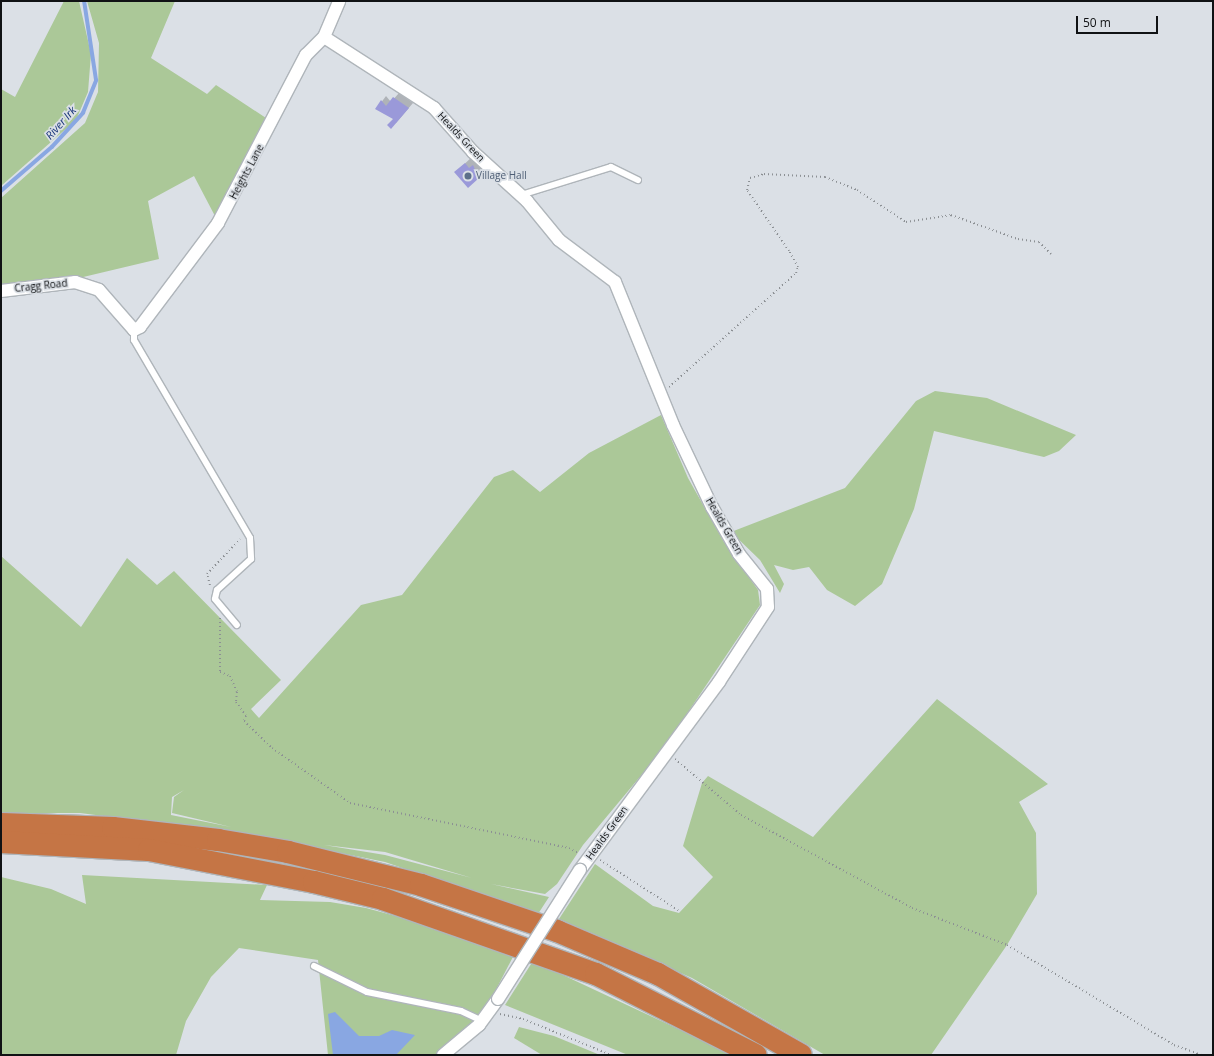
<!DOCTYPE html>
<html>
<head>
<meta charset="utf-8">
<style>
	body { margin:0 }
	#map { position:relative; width:1214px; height:1056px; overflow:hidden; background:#dbe0e6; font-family:"Open Sans",sans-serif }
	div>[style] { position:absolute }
	.green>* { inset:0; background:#abc898 }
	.water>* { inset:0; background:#89a7e2 }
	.shadow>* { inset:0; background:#0003 }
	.stream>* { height:3.5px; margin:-1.75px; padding:0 1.75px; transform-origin:1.75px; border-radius:1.75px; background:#89a7e2 }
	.building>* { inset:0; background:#9a99d9 }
	.path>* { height:2px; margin-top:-1px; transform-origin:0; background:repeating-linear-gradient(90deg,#8c9094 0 1px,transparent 0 4px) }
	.roads { filter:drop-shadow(1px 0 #afb5ba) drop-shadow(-1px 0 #afb5ba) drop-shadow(0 1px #afb5ba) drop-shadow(0 -1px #afb5ba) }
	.service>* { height:6px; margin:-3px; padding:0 3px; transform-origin:3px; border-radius:3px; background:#fff }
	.minor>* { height:12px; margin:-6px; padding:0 6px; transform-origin:6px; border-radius:6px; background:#fff }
	.motorway>* { height:22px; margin:-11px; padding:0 11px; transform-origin:11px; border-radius:11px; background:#c57545 }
	.bridges { filter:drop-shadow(1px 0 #afb5ba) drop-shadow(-1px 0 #afb5ba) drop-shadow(0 1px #afb5ba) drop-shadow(0 -1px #afb5ba) }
	.minor-bridge>* { height:12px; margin:-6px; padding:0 6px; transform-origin:6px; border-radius:6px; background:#fff }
	.dots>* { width:11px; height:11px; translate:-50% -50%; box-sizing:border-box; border:2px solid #dbe0e6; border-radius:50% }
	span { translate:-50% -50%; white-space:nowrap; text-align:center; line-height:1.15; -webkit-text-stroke:3.5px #dbe0e6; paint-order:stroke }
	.street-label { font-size:10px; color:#101214 }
	.service-label { font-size:10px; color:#4e5e75 }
	.left { translate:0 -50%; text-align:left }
	.water-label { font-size:11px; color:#173479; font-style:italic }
	.frame { position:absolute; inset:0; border:2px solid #101214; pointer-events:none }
	.scale { position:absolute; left:1076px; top:16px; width:82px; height:18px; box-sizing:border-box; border:2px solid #101214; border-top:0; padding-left:5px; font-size:12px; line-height:14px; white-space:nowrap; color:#101214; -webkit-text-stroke:3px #dbe0e6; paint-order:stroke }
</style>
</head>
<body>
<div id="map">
	<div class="green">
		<i style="clip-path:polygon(64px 1px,79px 1px,91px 54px,88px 92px,76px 120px,1px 186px,1px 89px,15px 97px)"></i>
		<i style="clip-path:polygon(87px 1px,175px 1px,151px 58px,207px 94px,216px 85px,269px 120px,216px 218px,194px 176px,148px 201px,159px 259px,79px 278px,1px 288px,1px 198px,85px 123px,98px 92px,99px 43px)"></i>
		<i style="clip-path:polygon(935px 391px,987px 398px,1076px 435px,1059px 451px,1044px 457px,934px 431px,914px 509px,882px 584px,855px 606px,827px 590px,809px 567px,793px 570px,774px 565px,784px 584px,780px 593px,760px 560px,731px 532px,845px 488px,916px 401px)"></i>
		<i style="clip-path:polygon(evenodd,661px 415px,688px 478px,724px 542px,758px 590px,760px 605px,664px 748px,583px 845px,557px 884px,545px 894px,491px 884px,549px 897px,538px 914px,385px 862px,253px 835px,80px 813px,1px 813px,1px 556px,81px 627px,127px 558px,157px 585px,174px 571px,281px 680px,251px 709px,259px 718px,361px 605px,402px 595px,494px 477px,513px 470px,540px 492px,589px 453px,661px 415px,184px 790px,174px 797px,172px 813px,231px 827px,171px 815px,172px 797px,184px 790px,661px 415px,324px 845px,385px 852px,472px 878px,385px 855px,324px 845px)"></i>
		<i style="clip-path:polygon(937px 699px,1048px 784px,1019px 802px,1036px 833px,1037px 894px,1007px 945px,931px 1055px,825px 1055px,692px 978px,559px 919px,595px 864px,653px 906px,679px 913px,713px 877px,683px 846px,702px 783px,708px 776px,813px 837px)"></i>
		<i style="clip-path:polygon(82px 875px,267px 885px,260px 900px,330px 902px,366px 908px,517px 949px,488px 1005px,469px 1028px,437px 1055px,328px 1055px,318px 960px,239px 948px,211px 977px,186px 1021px,176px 1055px,1px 1055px,1px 877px,51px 889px,86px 904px)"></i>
		<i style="clip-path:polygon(533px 961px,674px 1027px,737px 1055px,628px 1055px,505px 1005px)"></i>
		<i style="clip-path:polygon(519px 1027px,554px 1036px,600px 1055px,542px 1055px,514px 1038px)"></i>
	</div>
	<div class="water">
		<i style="clip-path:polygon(335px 1012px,359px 1036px,379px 1036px,392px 1030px,415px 1035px,396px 1055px,333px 1055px,328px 1014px)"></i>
	</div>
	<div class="shadow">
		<i style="clip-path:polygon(399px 93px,413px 103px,396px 123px,395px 118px,377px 108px,386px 96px,391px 102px)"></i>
		<i style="clip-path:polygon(475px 154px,489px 168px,479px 178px,456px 172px)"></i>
	</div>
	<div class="stream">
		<i style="left:1px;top:191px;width:67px;rotate:-40.8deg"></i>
		<i style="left:52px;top:147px;width:46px;rotate:-47.6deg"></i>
		<i style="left:83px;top:113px;width:35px;rotate:-68deg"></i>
		<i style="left:96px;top:80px;width:80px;rotate:-98.6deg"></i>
	</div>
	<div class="building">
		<i style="clip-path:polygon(393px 97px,409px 108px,391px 129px,387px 125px,393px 119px,375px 109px,381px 100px,386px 106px)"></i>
		<i style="clip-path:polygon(465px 163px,469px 168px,473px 165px,479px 178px,468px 188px,454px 172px)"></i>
	</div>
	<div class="path">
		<i style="left:669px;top:387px;width:171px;rotate:-41.9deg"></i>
		<i style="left:796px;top:273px;width:6px;rotate:-72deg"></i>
		<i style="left:798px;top:267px;width:18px;rotate:-119deg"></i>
		<i style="left:789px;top:251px;width:74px;rotate:-124.5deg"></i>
		<i style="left:747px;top:190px;width:12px;rotate:-76deg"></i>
		<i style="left:750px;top:178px;width:15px;rotate:-16deg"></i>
		<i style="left:764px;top:174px;width:61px;rotate:2.8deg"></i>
		<i style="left:825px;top:177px;width:35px;rotate:22deg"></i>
		<i style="left:857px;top:190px;width:59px;rotate:33.1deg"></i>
		<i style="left:906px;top:222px;width:46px;rotate:-8.8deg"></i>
		<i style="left:951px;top:215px;width:71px;rotate:19.7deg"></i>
		<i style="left:1018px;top:239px;width:21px;rotate:8deg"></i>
		<i style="left:1039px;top:242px;width:17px;rotate:45deg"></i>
		<i style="left:210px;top:585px;width:11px;rotate:-105deg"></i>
		<i style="left:207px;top:574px;width:48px;rotate:-46.7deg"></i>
		<i style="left:220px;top:618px;width:54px;rotate:90deg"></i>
		<i style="left:220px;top:672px;width:11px;rotate:22deg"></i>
		<i style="left:230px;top:676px;width:17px;rotate:66deg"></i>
		<i style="left:237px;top:692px;width:10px;rotate:96deg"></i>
		<i style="left:236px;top:702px;width:17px;rotate:54deg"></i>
		<i style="left:246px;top:716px;width:5px;rotate:112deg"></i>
		<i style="left:244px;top:721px;width:39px;rotate:44deg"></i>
		<i style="left:272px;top:748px;width:95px;rotate:35.2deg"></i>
		<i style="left:350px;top:803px;width:224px;rotate:11.6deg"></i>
		<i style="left:569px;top:848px;width:10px;rotate:29deg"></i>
		<i style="left:675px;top:759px;width:87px;rotate:40.3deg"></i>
		<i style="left:741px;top:815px;width:195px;rotate:28.5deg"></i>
		<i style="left:912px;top:908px;width:102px;rotate:21.3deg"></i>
		<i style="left:1007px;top:945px;width:195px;rotate:30.9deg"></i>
		<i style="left:1174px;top:1045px;width:29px;rotate:20deg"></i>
		<i style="left:600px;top:860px;width:93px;rotate:32.7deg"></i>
		<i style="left:500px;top:1014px;width:24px;rotate:12deg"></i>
		<i style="left:523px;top:1019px;width:95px;rotate:22.2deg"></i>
	</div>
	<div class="roads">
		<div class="service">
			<i style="left:521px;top:195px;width:94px;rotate:-17.3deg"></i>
			<i style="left:611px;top:167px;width:30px;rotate:26deg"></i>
			<i style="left:134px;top:330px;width:10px;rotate:90deg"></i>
			<i style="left:134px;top:340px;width:229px;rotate:59.6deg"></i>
			<i style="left:250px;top:538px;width:21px;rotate:87deg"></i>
			<i style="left:251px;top:559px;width:46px;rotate:137.6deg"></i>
			<i style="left:217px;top:590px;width:9px;rotate:103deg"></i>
			<i style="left:215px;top:599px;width:34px;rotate:50deg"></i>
			<i style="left:314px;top:966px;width:59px;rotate:26.1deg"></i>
			<i style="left:367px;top:992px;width:96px;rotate:11.4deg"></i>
			<i style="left:461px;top:1011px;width:23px;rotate:25deg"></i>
		</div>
		<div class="minor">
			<i style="left:324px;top:37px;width:131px;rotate:32.8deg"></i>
			<i style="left:434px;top:108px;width:59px;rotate:48.4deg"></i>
			<i style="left:473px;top:152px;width:73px;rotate:42.2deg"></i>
			<i style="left:527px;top:201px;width:50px;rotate:50.6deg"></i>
			<i style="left:559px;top:240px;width:70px;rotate:36.9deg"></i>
			<i style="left:615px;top:282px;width:154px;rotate:67.9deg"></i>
			<i style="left:673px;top:425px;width:91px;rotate:64.6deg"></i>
			<i style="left:712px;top:507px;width:54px;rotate:60.1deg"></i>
			<i style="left:739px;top:554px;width:45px;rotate:51.3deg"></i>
			<i style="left:767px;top:589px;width:18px;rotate:87deg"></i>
			<i style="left:768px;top:607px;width:90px;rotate:123.2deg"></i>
			<i style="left:719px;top:682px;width:234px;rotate:126.5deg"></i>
			<i style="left:1px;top:291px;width:75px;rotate:-6.9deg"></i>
			<i style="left:75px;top:282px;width:25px;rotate:18deg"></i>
			<i style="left:99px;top:290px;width:53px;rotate:48.8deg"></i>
			<i style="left:134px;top:330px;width:7px;rotate:-27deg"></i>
			<i style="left:140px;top:327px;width:130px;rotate:-53.1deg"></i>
			<i style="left:218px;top:223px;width:190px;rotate:-62.4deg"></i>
			<i style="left:306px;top:55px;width:25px;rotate:-45deg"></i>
			<i style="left:324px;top:37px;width:39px;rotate:-67deg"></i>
			<i style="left:443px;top:1055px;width:47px;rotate:-39.8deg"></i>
			<i style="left:479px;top:1025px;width:32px;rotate:-54deg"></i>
		</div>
		<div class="motorway">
			<i style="left:1px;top:824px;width:112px;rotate:2deg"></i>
			<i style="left:113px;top:828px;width:106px;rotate:6.5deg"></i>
			<i style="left:218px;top:840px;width:71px;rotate:9.7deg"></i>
			<i style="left:288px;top:852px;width:137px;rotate:13.9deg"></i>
			<i style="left:421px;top:885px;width:144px;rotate:18.7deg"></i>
			<i style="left:557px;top:931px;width:110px;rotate:23.1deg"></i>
			<i style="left:658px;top:974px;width:164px;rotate:29.5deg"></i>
			<i style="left:1px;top:842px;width:148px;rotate:3.1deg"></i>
			<i style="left:149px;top:850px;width:168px;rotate:11deg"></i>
			<i style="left:314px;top:882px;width:71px;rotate:13.8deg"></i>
			<i style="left:383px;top:899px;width:226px;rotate:19.4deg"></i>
			<i style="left:596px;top:974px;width:179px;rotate:26.9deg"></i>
		</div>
	</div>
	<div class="bridges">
		<div class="minor-bridge">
			<i style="left:498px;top:999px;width:153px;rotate:-57.6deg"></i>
		</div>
	</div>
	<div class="dots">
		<i style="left:468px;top:176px;background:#5c6f8a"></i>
	</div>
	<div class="street-label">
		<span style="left:461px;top:137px;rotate:47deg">Healds Green</span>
		<span style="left:247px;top:172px;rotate:-62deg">Heights Lane</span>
		<span style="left:41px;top:286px;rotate:-6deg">Cragg Road</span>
		<span style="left:724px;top:526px;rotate:60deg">Healds Green</span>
		<span style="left:607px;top:833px;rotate:-54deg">Healds Green</span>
	</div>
	<div class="service-label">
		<span class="left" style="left:476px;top:176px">Village Hall</span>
	</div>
	<div class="water-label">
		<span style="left:61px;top:123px;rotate:-48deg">River Irk</span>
	</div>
	<div class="frame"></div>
	<div class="scale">50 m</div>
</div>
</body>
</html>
